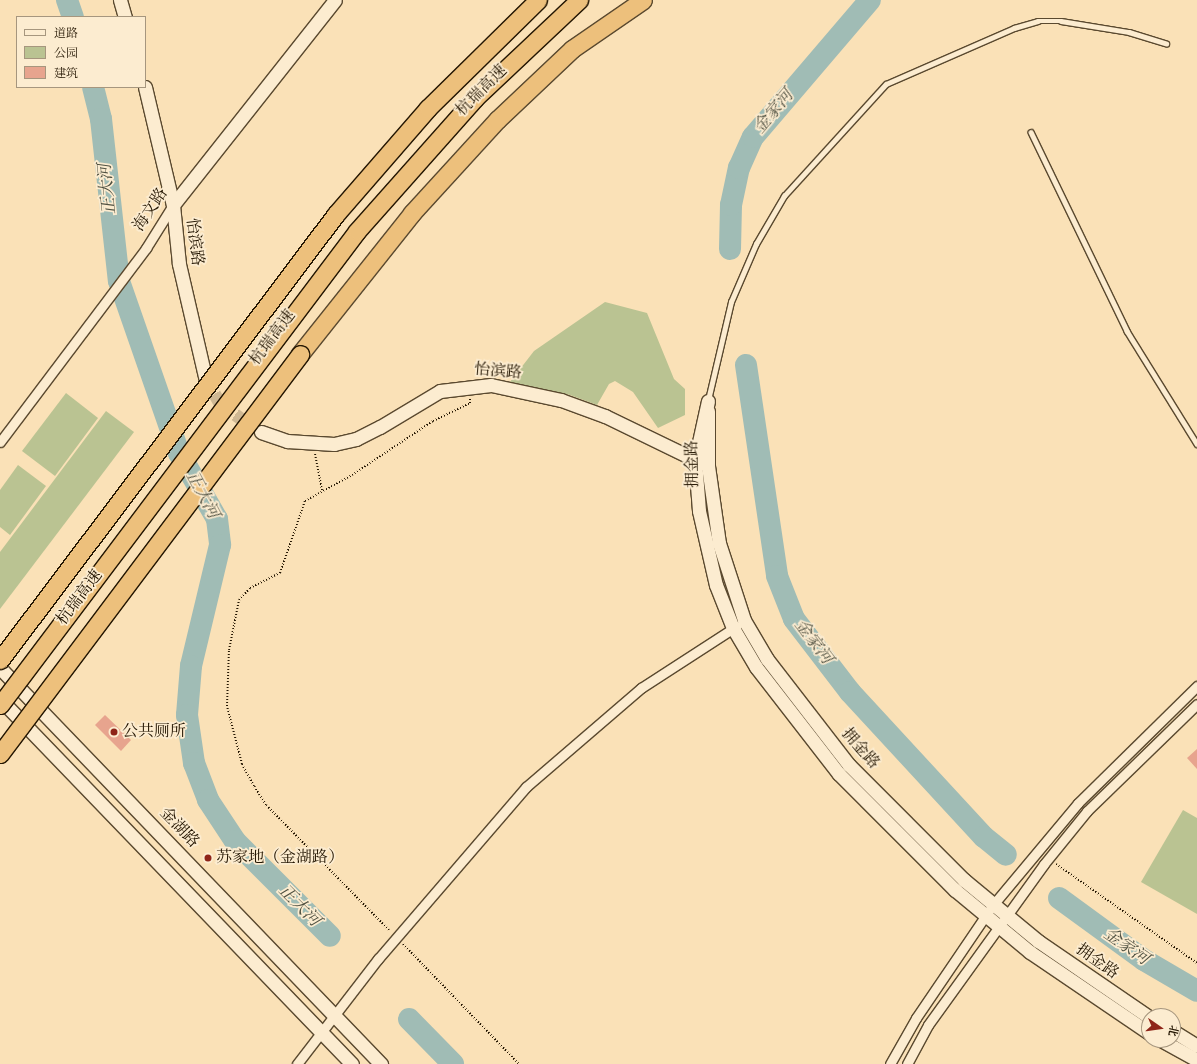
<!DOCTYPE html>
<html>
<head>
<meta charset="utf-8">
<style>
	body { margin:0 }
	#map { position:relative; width:1197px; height:1064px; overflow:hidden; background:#fae1b7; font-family:Vollkorn,"Noto Serif SC",serif }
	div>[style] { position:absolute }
	.green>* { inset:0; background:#bac392 }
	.river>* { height:22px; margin:-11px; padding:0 11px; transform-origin:11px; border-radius:11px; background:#a0bcb5 }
	.building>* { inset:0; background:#e7a48e }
	.secondary-tunnel>* { height:13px; margin-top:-6.5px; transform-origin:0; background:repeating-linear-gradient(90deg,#cfb893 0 13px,transparent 0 19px) }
	.path>* { height:2px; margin-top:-1px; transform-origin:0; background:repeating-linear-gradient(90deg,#241602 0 1px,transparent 0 3px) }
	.roads { filter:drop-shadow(1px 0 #5a492f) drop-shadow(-1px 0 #5a492f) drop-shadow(0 1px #5a492f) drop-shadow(0 -1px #5a492f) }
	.lane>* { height:4.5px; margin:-2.25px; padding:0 2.25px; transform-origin:2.25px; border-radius:2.25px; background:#fcecd0 }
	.street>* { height:9px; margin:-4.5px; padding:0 4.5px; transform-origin:4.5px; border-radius:4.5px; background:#fcecd0 }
	.secondary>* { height:13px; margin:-6.5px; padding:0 6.5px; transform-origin:6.5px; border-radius:6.5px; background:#fcecd0 }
	.highway>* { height:17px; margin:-8.5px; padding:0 8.5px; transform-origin:8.5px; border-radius:8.5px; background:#edc07c }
	.bridges { filter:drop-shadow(1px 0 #241602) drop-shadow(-1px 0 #241602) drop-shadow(0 1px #241602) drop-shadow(0 -1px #241602) }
	.highway-bridge>* { height:17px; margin:-8.5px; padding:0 8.5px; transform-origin:8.5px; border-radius:8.5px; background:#edc07c }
	.dots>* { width:11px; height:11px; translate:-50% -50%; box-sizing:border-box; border:2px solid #fcecd0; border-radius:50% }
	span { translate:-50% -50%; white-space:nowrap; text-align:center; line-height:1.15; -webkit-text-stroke:3.5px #fcecd0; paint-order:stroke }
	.street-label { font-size:16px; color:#241602 }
	.poi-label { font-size:16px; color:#241602 }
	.left { translate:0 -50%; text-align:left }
	.water-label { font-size:17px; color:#4f5041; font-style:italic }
	.legend { position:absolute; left:16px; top:16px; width:130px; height:72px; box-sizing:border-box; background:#fcecd0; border:1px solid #a6967e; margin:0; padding:5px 7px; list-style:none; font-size:12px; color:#241602 }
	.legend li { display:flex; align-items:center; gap:8px; height:20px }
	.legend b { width:20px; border:1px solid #a6967e }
	.north { position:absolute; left:1141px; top:1008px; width:40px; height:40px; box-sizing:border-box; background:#fcecd0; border:1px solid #a6967e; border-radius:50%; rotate:103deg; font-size:11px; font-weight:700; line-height:16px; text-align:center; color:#241602 }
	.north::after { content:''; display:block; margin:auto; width:14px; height:18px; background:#8f2418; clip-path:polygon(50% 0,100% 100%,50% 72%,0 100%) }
</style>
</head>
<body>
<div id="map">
	<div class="green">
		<i style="clip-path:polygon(605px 302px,647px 313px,674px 379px,685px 389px,685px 415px,658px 428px,633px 392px,615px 381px,609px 384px,597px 405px,570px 395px,510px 382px,534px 351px)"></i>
		<i style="clip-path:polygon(66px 393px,98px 418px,55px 476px,22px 451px)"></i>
		<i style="clip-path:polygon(106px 411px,134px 432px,0 609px,0 552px)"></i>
		<i style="clip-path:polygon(18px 465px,46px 486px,10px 535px,0 527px,0 490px)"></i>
		<i style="clip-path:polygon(1183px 810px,1197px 818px,1197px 914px,1141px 882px)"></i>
	</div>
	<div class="river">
		<i style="left:67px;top:0;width:18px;rotate:71deg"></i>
		<i style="left:93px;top:87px;width:33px;rotate:76deg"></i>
		<i style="left:101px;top:119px;width:163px;rotate:83.7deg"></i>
		<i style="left:119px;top:281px;width:182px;rotate:70.8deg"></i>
		<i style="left:179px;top:453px;width:76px;rotate:60.1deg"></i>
		<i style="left:217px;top:519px;width:26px;rotate:83deg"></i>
		<i style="left:220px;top:545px;width:124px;rotate:103.5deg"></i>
		<i style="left:191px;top:666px;width:49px;rotate:94.7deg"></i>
		<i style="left:187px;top:715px;width:49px;rotate:81.7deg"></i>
		<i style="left:194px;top:763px;width:40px;rotate:69deg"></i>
		<i style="left:208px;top:800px;width:49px;rotate:56.6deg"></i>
		<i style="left:235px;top:841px;width:134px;rotate:45deg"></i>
		<i style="left:730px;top:249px;width:44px;rotate:-88.7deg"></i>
		<i style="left:731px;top:205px;width:38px;rotate:-78deg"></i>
		<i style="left:739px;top:168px;width:34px;rotate:-66deg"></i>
		<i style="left:753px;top:137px;width:180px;rotate:-49.5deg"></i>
		<i style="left:746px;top:365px;width:213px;rotate:81.6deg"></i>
		<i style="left:777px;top:576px;width:46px;rotate:68.4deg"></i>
		<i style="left:794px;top:619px;width:92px;rotate:52.5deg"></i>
		<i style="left:850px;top:692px;width:197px;rotate:47.3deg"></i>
		<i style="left:984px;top:837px;width:28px;rotate:39deg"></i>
		<i style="left:1059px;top:898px;width:105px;rotate:36.1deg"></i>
		<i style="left:1144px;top:960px;width:61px;rotate:30.3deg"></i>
		<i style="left:409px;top:1019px;width:63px;rotate:45.6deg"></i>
	</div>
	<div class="building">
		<i style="clip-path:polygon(105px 715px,131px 740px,121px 751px,95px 725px)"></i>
		<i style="clip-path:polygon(1197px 749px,1197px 769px,1187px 758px)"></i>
	</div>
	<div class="secondary-tunnel">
		<i style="left:205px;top:377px;width:30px;rotate:60deg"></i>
		<i style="left:220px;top:403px;width:42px;rotate:36.3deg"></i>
	</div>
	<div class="path">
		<i style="left:315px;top:454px;width:37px;rotate:79deg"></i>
		<i style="left:1056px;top:864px;width:172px;rotate:35.1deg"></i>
		<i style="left:389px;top:930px;width:175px;rotate:-134.5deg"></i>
		<i style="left:266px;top:805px;width:22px;rotate:-122deg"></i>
		<i style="left:254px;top:786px;width:25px;rotate:-119deg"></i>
		<i style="left:242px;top:764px;width:60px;rotate:-104.5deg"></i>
		<i style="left:227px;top:706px;width:56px;rotate:-88deg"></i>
		<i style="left:229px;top:650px;width:51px;rotate:-78.7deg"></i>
		<i style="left:239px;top:600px;width:16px;rotate:-47deg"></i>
		<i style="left:250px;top:588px;width:34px;rotate:-27deg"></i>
		<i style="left:280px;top:573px;width:76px;rotate:-70.9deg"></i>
		<i style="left:305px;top:501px;width:54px;rotate:-29deg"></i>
		<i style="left:352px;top:475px;width:97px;rotate:-33.7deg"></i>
		<i style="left:433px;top:421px;width:41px;rotate:-25.9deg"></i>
		<i style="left:470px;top:403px;width:4px;rotate:-90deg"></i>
		<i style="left:403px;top:944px;width:167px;rotate:46deg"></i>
	</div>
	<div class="roads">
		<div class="lane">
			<i style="left:1031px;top:132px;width:221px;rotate:64.2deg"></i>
			<i style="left:1127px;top:331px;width:133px;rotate:58.2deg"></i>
			<i style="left:708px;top:400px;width:101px;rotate:-76.8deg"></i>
			<i style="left:731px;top:302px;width:63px;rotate:-66.7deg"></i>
			<i style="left:756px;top:244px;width:56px;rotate:-59.7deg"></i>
			<i style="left:784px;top:196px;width:151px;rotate:-47.7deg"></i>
			<i style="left:886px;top:84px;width:140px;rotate:-23.6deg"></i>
			<i style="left:1014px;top:28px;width:25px;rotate:-16deg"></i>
			<i style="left:1038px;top:21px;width:23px"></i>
			<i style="left:1061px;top:21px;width:69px;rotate:9.2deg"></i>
			<i style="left:1129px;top:32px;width:39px;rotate:17deg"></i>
		</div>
		<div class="street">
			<i style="left:0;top:442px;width:243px;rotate:-53deg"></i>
			<i style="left:146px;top:248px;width:51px;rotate:-57.9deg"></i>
			<i style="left:297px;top:1064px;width:133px;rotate:-52.4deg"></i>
			<i style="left:378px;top:959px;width:227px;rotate:-49.3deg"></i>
			<i style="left:526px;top:787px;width:152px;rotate:-40.7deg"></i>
			<i style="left:641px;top:688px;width:114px;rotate:-32.9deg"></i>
			<i style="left:890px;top:1064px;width:53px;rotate:-60.5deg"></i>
			<i style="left:916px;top:1018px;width:135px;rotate:-55.8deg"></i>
			<i style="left:992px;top:906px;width:134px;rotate:-50.1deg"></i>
			<i style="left:1078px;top:803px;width:167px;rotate:-44.5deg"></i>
			<i style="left:907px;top:1064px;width:44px;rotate:-61.7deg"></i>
			<i style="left:928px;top:1025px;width:198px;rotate:-54.2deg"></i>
			<i style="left:1044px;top:864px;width:68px;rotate:-50.9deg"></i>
			<i style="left:1087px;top:811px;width:153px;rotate:-44.2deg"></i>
		</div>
		<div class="secondary">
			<i style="left:120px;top:0;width:18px;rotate:74deg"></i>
			<i style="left:145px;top:87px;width:121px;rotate:76.7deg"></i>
			<i style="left:173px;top:205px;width:59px;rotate:84.2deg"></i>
			<i style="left:179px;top:264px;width:116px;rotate:77deg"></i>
			<i style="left:173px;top:205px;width:261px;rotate:-51.7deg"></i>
			<i style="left:708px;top:401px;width:60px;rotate:102.4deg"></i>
			<i style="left:695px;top:460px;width:51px;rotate:85.5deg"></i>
			<i style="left:699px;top:511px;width:76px;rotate:77.1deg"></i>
			<i style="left:716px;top:585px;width:46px;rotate:68.4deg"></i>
			<i style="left:733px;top:628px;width:45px;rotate:59.5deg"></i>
			<i style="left:756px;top:667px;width:135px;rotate:52.2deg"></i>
			<i style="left:839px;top:774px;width:164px;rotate:45deg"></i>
			<i style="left:955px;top:890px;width:97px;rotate:39.6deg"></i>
			<i style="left:1030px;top:952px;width:144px;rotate:34.2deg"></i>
			<i style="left:708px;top:411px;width:55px;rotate:90deg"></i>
			<i style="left:708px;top:466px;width:78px;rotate:81.9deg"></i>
			<i style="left:719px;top:543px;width:81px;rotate:72deg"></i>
			<i style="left:744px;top:620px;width:45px;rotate:59.5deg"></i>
			<i style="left:767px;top:659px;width:134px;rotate:52.3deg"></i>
			<i style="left:849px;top:765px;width:163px;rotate:45deg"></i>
			<i style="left:964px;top:880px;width:96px;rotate:39.5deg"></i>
			<i style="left:1038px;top:941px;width:135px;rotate:34.4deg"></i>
			<i style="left:261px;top:432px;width:28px;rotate:19deg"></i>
			<i style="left:287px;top:441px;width:47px;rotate:3.7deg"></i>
			<i style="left:334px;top:444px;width:23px;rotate:-13deg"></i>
			<i style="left:356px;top:439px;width:27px;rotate:-27deg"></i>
			<i style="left:380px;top:427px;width:70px;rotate:-31deg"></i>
			<i style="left:440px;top:391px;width:51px;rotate:-6.7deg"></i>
			<i style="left:491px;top:385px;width:72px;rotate:12.1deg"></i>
			<i style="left:561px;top:400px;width:47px;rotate:20deg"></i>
			<i style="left:605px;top:416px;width:108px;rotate:25.9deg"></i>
			<i style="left:0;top:668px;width:550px;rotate:46.11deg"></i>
			<i style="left:0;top:699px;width:507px;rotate:46.04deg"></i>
			<i style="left:1173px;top:1031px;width:28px;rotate:32deg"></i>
			<i style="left:1161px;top:1040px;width:41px;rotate:29.1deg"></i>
		</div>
		<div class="highway">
			<i style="left:300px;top:354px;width:180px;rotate:-51.5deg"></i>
			<i style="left:412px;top:213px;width:126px;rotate:-47.6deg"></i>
			<i style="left:497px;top:120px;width:103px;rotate:-43.4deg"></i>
			<i style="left:572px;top:49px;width:86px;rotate:-34.6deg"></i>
		</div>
	</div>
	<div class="bridges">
		<div class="highway-bridge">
			<i style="left:0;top:660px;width:558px;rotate:-53.01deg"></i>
			<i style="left:336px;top:214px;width:140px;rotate:-49deg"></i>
			<i style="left:428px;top:108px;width:154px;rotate:-44.5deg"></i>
			<i style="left:0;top:705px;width:593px;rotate:-53.01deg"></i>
			<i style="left:357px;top:231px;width:178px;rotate:-48.4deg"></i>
			<i style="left:475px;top:98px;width:143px;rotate:-43.3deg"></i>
			<i style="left:0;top:754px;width:500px;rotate:-53.1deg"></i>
		</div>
	</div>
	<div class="dots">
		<i style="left:114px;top:732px;background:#8f2418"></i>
		<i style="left:208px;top:858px;background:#8f2418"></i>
	</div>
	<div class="street-label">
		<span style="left:482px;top:91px;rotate:-45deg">杭瑞高速</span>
		<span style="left:151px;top:210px;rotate:-56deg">海文路</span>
		<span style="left:194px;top:242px;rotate:83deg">怡滨路</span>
		<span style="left:273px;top:338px;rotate:-53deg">杭瑞高速</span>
		<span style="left:498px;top:372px;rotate:5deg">怡滨路</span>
		<span style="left:693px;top:464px;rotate:-91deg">拥金路</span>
		<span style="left:80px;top:598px;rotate:-53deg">杭瑞高速</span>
		<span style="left:860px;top:749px;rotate:49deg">拥金路</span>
		<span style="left:179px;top:828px;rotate:46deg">金湖路</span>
		<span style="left:1097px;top:962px;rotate:35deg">拥金路</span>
	</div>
	<div class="poi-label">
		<span class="left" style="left:122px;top:732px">公共厕所</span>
		<span class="left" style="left:216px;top:858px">苏家地（金湖路）</span>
	</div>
	<div class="water-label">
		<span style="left:774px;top:112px;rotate:-50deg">金家河</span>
		<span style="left:108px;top:189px;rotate:-96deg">正大河</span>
		<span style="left:202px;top:495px;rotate:62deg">正大河</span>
		<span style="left:813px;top:642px;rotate:53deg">金家河</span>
		<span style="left:299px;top:906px;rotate:45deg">正大河</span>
		<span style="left:1126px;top:947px;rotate:35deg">金家河</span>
	</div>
	<ul class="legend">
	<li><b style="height:5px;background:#fcecd0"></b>道路</li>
	<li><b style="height:11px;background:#bac392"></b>公园</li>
	<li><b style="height:11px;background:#e7a48e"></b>建筑</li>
	</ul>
	<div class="north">北</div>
</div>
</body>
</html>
